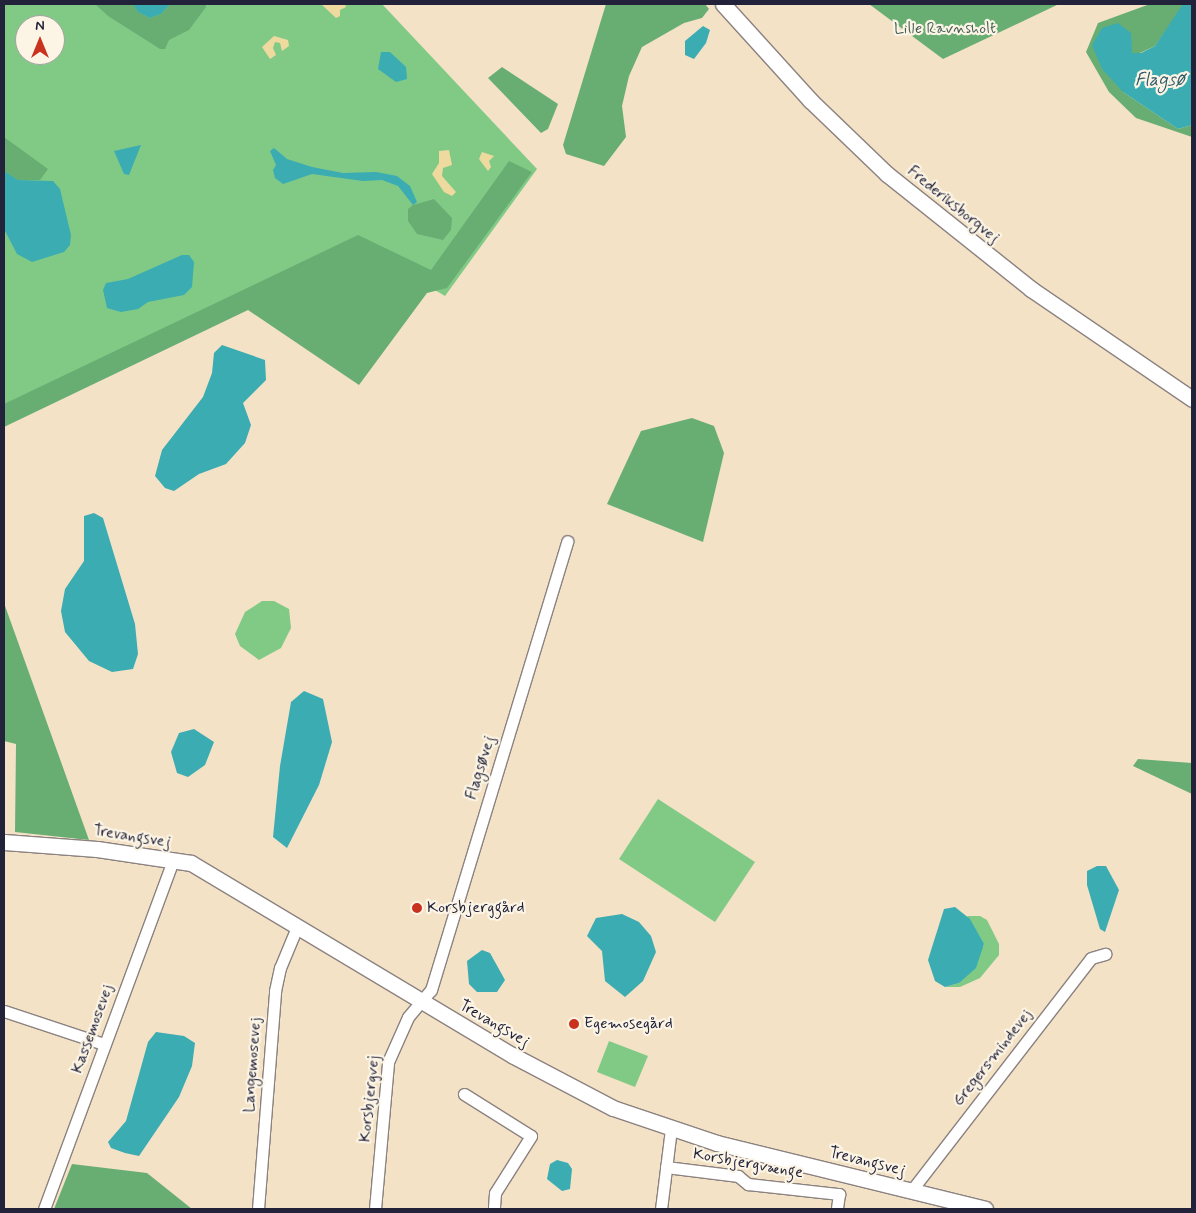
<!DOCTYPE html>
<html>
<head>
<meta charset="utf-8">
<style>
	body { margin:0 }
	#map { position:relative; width:1196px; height:1213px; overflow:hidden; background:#f4e2c6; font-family:Mynerve,sans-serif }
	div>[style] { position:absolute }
	.green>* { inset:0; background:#81ca86 }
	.forest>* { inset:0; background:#68ae73 }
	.sand>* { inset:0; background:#eeda9e }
	.water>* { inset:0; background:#3aacb2 }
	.roads { filter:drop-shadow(1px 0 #8b8280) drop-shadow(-1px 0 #8b8280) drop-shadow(0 1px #8b8280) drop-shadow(0 -1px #8b8280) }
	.minor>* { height:11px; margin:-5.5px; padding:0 5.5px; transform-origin:5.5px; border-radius:5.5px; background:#fff }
	.tertiary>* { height:15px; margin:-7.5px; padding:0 7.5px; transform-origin:7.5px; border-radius:7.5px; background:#fff }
	.dots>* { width:14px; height:14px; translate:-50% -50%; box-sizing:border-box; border:2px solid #fcf5e5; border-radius:50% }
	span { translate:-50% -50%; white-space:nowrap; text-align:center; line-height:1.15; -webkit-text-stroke:4.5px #fcf5e5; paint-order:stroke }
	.park-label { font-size:16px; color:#435d55 }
	.street-label { font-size:16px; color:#22223b }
	.poi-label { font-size:16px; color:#22223b }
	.left { translate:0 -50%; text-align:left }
	.water-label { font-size:18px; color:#2c596b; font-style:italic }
	.frame { position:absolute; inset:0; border:5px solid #22223b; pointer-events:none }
	.north { position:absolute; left:15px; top:15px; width:50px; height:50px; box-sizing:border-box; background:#fcf5e5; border:1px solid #a5a1a1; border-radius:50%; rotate:0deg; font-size:14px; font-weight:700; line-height:20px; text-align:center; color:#22223b }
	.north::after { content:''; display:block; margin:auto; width:18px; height:22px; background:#c8321e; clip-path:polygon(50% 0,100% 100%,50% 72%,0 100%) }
</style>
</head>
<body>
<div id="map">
	<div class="green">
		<i style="clip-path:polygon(evenodd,4px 4px,382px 4px,537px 169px,445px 296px,357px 244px,243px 304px,4px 407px,4px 4px,25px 25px,55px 25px,55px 55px,25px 55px,25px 25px)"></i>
		<i style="clip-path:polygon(262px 601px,274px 601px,289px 609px,291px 628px,281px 648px,259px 660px,240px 646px,235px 634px,245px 612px)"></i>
		<i style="clip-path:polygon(658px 799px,755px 862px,715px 922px,619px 859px)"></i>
		<i style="clip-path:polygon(967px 916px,980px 916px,987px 920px,999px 944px,999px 955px,980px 978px,960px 987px,945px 987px,959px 983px,984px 945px)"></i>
		<i style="clip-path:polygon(609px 1041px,648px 1056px,635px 1087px,597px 1072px)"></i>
	</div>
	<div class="forest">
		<i style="clip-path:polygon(95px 4px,133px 4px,138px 12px,150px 18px,161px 14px,170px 4px,206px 4px,206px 7px,189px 30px,169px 40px,165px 49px,160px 49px,108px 16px)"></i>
		<i style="clip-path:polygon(606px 4px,705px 4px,709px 9px,702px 18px,684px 23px,642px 47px,629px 76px,622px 106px,626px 137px,604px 166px,566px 154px,563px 145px)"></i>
		<i style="clip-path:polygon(869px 4px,1059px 4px,943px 59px)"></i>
		<i style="clip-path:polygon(1150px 4px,1185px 4px,1155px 46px,1140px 53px,1131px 53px,1123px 92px,1178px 129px,1192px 125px,1192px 137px,1136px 118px,1109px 92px,1086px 52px,1098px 23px)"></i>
		<i style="clip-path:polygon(502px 67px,558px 104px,548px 129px,541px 133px,488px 78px)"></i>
		<i style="clip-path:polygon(4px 137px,48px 169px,40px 180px,18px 180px,4px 171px)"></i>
		<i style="clip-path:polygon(509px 161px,532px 172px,447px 288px,427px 293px,359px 385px,248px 310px,4px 427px,4px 404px,358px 235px,431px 270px)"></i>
		<i style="clip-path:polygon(434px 199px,452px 218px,451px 230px,443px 240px,417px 234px,408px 221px,408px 209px,413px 205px)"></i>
		<i style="clip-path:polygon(692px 418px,714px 426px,724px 453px,703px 542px,607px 504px,641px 431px)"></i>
		<i style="clip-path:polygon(4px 603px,89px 840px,15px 832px,16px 744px,4px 741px)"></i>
		<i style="clip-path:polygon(1138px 759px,1192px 763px,1192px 794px,1133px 766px)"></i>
		<i style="clip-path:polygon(72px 1164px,147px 1173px,192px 1209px,54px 1209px)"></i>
	</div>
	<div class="sand">
		<i style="clip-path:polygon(321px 4px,345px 4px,346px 7px,340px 10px,340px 16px,336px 18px)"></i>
		<i style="clip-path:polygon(274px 36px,288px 40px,289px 46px,282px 51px,280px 43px,275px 42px,273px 48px,276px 55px,270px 59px,262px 47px)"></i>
		<i style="clip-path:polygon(449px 150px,452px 165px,443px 168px,442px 176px,456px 192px,452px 196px,444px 192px,432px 174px,439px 163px,439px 151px)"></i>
		<i style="clip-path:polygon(482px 152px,494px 156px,489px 161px,491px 167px,488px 171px,479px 159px)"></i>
	</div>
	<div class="water">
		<i style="clip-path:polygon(133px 4px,170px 4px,161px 14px,150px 18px,138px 12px)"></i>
		<i style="clip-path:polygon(1183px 4px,1192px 4px,1192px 125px,1178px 129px,1123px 92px,1102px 69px,1092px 45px,1102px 28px,1118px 23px,1131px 33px,1132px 53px,1141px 53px,1155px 46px)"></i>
		<i style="clip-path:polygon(703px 26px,710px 30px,706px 43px,694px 59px,685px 55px,685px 41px)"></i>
		<i style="clip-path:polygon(381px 52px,390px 52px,406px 67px,407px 79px,396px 82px,378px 69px)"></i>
		<i style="clip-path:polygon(141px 145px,129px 175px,124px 174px,114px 151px)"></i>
		<i style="clip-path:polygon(274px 148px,287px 159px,312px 167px,343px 173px,376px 172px,397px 176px,410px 186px,417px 202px,413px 205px,398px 186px,382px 180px,363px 181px,312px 174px,283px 184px,275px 178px,273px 170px,276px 165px,270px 151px)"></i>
		<i style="clip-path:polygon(4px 171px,18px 180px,53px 181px,60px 189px,71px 235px,70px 245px,64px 252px,32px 262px,17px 254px,4px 229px)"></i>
		<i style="clip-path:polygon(182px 255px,189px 255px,194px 262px,192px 287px,184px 295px,148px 302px,138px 309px,121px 312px,107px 308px,103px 290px,106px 283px,128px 279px)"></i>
		<i style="clip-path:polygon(222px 345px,265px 360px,266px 380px,243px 403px,251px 425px,245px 443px,226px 464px,199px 474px,174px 491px,165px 488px,155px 476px,162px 450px,203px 397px,212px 373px,214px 353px)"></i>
		<i style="clip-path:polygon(94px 513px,103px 518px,135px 624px,138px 654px,133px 669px,112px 672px,89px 661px,65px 632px,61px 611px,65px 589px,84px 561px,84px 516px)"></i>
		<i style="clip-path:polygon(304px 691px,323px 699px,332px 742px,319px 785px,287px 848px,273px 837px,280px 766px,291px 702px)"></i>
		<i style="clip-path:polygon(194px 729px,214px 742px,205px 765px,188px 777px,177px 773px,171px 752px,179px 733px)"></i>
		<i style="clip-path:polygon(1097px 866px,1106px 866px,1119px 890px,1105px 932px,1100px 929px,1087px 885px,1087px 871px)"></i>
		<i style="clip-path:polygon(955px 907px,970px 919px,984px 944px,976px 968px,959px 983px,945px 987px,935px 981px,928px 960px,944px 909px)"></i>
		<i style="clip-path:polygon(622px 914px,639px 922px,651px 936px,656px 952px,643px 981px,625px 997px,605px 981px,602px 951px,587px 936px,596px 918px)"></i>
		<i style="clip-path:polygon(482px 950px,490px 953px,505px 980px,497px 992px,477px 992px,469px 984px,467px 961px)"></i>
		<i style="clip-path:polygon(156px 1032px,184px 1036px,195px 1043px,192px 1066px,179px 1097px,139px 1156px,125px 1153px,111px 1148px,108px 1142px,126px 1121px,148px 1042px)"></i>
		<i style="clip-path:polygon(557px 1160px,568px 1163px,572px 1169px,570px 1189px,562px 1191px,547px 1179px,550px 1164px)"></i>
	</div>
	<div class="roads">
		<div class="minor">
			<i style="left:4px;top:1011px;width:105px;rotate:18.3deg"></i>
			<i style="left:464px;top:1094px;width:79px;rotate:32.1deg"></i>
			<i style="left:531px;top:1136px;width:67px;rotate:122.3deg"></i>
			<i style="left:495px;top:1193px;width:16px;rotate:94deg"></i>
			<i style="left:666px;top:1167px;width:73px;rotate:7.1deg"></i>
			<i style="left:738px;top:1176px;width:13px;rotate:39deg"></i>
			<i style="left:748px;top:1184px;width:92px;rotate:6.3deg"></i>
			<i style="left:839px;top:1194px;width:15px;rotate:98deg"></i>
			<i style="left:911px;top:1191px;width:294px;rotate:-52.3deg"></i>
			<i style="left:1091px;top:958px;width:15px;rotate:-16deg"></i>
			<i style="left:44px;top:1209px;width:371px;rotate:-69.7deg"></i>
			<i style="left:258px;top:1209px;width:219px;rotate:-85.5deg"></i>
			<i style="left:275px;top:991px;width:24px;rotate:-78deg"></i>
			<i style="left:280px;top:968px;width:44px;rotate:-67.5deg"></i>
			<i style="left:375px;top:1209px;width:148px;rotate:-84.9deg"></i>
			<i style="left:388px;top:1062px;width:49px;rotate:-66deg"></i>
			<i style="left:408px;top:1017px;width:35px;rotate:-50deg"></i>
			<i style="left:431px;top:990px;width:469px;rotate:-73.1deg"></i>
			<i style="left:661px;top:1209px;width:81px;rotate:-82.9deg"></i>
		</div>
		<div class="tertiary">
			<i style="left:723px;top:4px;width:130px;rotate:47.8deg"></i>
			<i style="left:810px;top:100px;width:107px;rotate:43.9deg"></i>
			<i style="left:887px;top:174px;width:184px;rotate:38.6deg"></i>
			<i style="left:1031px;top:289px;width:195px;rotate:34.3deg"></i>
			<i style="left:4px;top:842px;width:93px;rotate:4.3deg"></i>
			<i style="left:97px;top:849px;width:95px;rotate:8.5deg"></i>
			<i style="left:191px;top:863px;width:374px;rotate:30.9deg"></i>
			<i style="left:512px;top:1055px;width:114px;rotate:27.7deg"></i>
			<i style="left:613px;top:1108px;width:110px;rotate:18.6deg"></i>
			<i style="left:717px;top:1143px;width:276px;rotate:13.8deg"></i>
		</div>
	</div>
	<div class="dots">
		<i style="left:417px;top:908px;background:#c8321e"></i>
		<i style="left:574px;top:1024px;background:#c8321e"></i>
	</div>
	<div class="park-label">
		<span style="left:945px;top:29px">Lille Ravnsholt</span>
	</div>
	<div class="street-label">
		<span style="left:953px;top:205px;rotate:39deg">Frederiksborgvej</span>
		<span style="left:481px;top:768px;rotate:-73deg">Flagsøvej</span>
		<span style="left:132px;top:837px;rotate:9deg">Trevangsvej</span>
		<span style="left:494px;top:1024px;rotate:30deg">Trevangsvej</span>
		<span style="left:93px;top:1029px;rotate:-70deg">Kassemosevej</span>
		<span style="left:993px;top:1058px;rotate:-52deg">Gregersmindevej</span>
		<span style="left:253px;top:1065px;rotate:-86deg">Langemosevej</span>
		<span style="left:370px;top:1099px;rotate:-84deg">Korsbjergvej</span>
		<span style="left:867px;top:1162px;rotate:14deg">Trevangsvej</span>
		<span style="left:748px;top:1164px;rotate:10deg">Korsbjergvænge</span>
	</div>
	<div class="poi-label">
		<span class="left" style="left:427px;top:908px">Korsbjerggård</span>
		<span class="left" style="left:584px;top:1024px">Egemosegård</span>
	</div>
	<div class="water-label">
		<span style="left:1160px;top:80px">Flagsø</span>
	</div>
	<div class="frame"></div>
	<div class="north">N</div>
</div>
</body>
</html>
